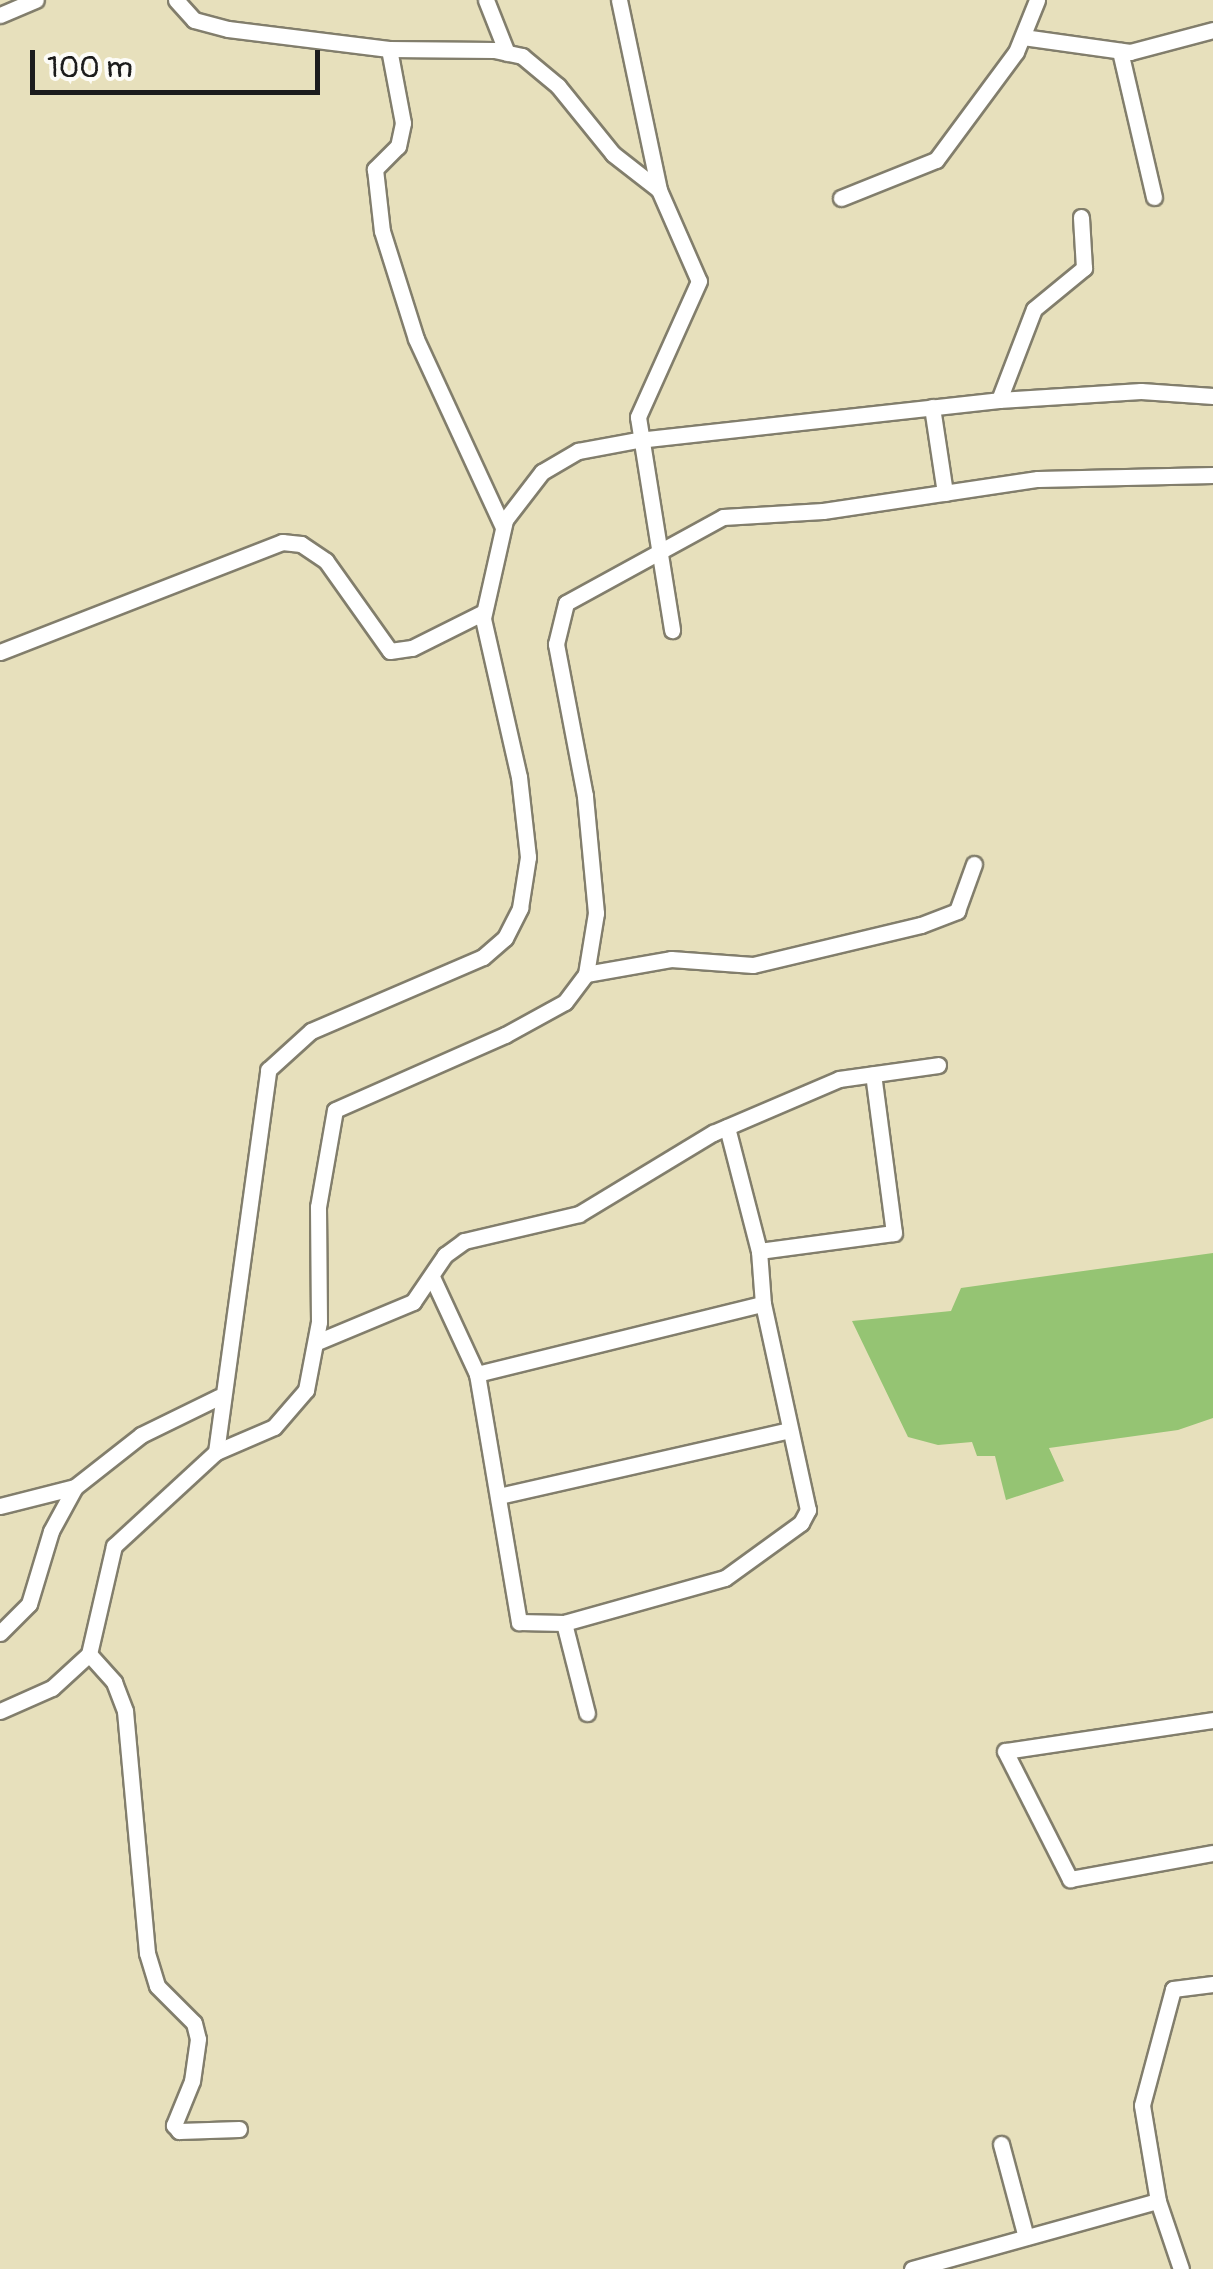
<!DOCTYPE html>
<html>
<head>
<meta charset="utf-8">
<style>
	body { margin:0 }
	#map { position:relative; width:1213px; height:2269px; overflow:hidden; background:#e7e0bc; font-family:Pangolin,sans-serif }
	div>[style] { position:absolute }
	.green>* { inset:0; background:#95c473 }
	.roads { filter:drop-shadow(2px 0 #827e6c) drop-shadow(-2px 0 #827e6c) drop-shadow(0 2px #827e6c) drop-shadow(0 -2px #827e6c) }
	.minor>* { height:15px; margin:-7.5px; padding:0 7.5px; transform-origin:7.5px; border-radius:7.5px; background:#fff }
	span { translate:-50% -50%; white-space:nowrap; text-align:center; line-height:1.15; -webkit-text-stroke:8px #fdfcf7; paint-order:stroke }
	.scale { position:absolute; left:30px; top:50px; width:290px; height:45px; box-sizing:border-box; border:5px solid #1c1c1c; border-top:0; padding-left:12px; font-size:30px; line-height:35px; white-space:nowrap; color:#1c1c1c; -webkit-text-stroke:8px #fdfcf7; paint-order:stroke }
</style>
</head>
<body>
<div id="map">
	<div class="green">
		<i style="clip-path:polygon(1213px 1253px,1213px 1418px,1178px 1430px,1049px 1448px,1064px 1481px,1006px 1500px,995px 1456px,977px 1456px,972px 1442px,938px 1445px,908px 1437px,852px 1321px,951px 1311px,961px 1288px)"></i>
	</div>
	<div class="roads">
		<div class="minor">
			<i style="left:176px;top:0;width:27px;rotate:48deg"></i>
			<i style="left:194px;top:20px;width:35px;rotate:15deg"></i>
			<i style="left:228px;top:29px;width:162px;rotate:7.1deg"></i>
			<i style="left:389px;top:49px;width:105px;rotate:0.5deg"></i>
			<i style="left:494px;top:50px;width:29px;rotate:12deg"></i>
			<i style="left:522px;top:56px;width:47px;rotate:39.8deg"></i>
			<i style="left:558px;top:86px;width:87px;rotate:51deg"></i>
			<i style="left:613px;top:154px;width:58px;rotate:38deg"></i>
			<i style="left:659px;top:190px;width:99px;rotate:66.3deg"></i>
			<i style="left:699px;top:281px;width:149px;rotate:114.2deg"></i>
			<i style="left:638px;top:417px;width:216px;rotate:80.9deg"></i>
			<i style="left:486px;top:0;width:57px;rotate:68.4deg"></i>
			<i style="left:619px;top:0;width:194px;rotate:78.1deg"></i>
			<i style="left:0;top:15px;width:39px;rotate:-23deg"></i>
			<i style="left:1023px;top:37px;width:108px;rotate:8deg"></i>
			<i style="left:1130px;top:52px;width:86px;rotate:-14.8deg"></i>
			<i style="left:389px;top:49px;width:75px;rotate:79.3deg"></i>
			<i style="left:403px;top:123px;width:24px;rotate:102deg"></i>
			<i style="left:398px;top:146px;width:33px;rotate:135deg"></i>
			<i style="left:375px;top:169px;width:62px;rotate:83.6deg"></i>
			<i style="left:382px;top:231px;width:113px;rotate:72.5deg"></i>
			<i style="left:416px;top:339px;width:207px;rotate:65.2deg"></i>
			<i style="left:1120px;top:51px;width:150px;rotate:76.9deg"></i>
			<i style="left:841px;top:198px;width:102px;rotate:-21.8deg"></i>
			<i style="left:936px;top:160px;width:134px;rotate:-53.5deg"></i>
			<i style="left:1016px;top:52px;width:56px;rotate:-68deg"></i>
			<i style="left:999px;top:400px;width:97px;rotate:-69deg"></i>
			<i style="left:1034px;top:309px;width:65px;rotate:-39.4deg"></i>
			<i style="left:1084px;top:268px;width:51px;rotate:-93.4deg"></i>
			<i style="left:932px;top:407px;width:87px;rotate:81.4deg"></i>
			<i style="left:0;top:652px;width:303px;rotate:-21.3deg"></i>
			<i style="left:282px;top:542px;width:19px;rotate:6deg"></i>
			<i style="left:301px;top:544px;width:30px;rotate:34deg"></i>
			<i style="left:326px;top:561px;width:110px;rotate:54.6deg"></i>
			<i style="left:390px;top:651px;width:22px;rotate:-8deg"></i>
			<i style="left:412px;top:648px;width:80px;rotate:-26.6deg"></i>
			<i style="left:586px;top:974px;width:86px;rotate:-10deg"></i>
			<i style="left:671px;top:959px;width:82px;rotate:4.2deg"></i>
			<i style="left:753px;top:965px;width:173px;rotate:-13.4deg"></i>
			<i style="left:921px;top:925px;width:39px;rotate:-21deg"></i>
			<i style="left:957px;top:911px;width:50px;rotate:-70.1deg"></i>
			<i style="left:759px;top:1251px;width:136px;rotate:-7.6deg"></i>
			<i style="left:894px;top:1233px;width:160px;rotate:-97.5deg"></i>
			<i style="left:432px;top:1277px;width:107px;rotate:65.1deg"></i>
			<i style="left:477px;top:1374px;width:252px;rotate:80.4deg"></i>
			<i style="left:519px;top:1622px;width:45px;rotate:1.3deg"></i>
			<i style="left:564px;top:1623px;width:167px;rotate:-15.6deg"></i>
			<i style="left:725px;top:1578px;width:94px;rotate:-35.9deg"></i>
			<i style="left:801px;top:1523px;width:15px;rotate:-62deg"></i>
			<i style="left:808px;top:1510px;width:211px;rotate:-102.3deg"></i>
			<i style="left:763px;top:1304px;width:53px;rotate:-94.3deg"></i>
			<i style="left:759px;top:1251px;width:128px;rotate:-104.5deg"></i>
			<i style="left:317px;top:1342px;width:104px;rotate:-22.6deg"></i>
			<i style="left:413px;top:1302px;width:57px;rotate:-55.8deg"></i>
			<i style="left:445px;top:1255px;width:24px;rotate:-36deg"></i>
			<i style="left:464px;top:1241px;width:118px;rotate:-13.2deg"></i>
			<i style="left:579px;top:1214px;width:157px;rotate:-31.2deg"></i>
			<i style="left:713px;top:1133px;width:137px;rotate:-23.2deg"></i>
			<i style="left:839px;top:1079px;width:100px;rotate:-8deg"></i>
			<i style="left:477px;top:1374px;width:294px;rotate:-13.8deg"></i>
			<i style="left:216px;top:1452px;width:63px;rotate:-23.3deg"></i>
			<i style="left:274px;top:1427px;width:49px;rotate:-49.1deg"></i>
			<i style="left:306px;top:1390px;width:69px;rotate:-79.2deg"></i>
			<i style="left:319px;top:1322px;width:115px;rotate:-90.5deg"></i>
			<i style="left:318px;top:1207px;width:98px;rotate:-80.1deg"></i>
			<i style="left:335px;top:1110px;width:186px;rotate:-23.8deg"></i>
			<i style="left:505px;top:1035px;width:68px;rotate:-28.8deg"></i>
			<i style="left:565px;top:1002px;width:35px;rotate:-53deg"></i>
			<i style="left:586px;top:974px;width:62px;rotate:-80.7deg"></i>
			<i style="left:596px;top:913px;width:118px;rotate:-95.4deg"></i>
			<i style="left:585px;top:796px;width:155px;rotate:-100.8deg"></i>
			<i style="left:556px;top:644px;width:42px;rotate:-76.3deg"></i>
			<i style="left:566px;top:603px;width:179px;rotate:-28.7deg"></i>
			<i style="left:723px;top:517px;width:100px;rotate:-3.4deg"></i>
			<i style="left:823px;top:511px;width:217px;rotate:-8.5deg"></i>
			<i style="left:1038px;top:479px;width:175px;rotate:-1.3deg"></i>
			<i style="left:499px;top:1496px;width:298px;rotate:-12.8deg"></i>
			<i style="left:0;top:1506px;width:77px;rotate:-14.2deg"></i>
			<i style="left:564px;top:1623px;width:93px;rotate:75.7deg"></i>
			<i style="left:0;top:1633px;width:41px;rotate:-45deg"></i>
			<i style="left:29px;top:1604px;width:76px;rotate:-73.2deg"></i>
			<i style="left:51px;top:1531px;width:50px;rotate:-61.4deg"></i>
			<i style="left:75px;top:1487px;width:84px;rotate:-38.2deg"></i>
			<i style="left:141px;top:1435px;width:87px;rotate:-26deg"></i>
			<i style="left:89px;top:1654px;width:38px;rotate:48deg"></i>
			<i style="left:114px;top:1682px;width:31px;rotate:69deg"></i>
			<i style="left:125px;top:1711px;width:243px;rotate:84.8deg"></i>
			<i style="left:147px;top:1953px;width:34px;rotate:73deg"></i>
			<i style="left:157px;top:1986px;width:52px;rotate:45deg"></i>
			<i style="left:194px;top:2023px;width:16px;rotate:76deg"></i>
			<i style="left:198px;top:2039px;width:42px;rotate:98.1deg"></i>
			<i style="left:192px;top:2081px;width:48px;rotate:112.2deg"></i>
			<i style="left:174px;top:2125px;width:8px;rotate:50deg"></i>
			<i style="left:179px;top:2131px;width:60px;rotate:-1.9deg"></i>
			<i style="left:0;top:1711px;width:57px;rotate:-23.9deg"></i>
			<i style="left:52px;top:1688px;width:50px;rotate:-42.6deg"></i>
			<i style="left:89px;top:1654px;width:111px;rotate:-77deg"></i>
			<i style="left:114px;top:1546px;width:139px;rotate:-42.7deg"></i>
			<i style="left:216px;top:1452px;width:386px;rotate:-82.2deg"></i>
			<i style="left:268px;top:1070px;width:58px;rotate:-42.2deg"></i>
			<i style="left:311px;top:1031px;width:187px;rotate:-23.3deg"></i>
			<i style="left:483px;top:957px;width:29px;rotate:-41deg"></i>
			<i style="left:505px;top:938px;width:34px;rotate:-63deg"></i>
			<i style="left:520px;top:908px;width:52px;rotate:-81.1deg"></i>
			<i style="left:528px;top:857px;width:81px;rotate:-96.4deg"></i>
			<i style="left:519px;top:777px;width:163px;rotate:-102.8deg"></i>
			<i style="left:483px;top:618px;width:100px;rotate:-77.3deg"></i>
			<i style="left:505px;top:520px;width:61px;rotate:-52.4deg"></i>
			<i style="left:542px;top:472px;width:42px;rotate:-30.3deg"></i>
			<i style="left:578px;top:451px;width:61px;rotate:-10.4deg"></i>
			<i style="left:638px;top:440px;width:363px;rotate:-6.3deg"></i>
			<i style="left:999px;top:400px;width:142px;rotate:-3.6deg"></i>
			<i style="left:1141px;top:391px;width:72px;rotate:4deg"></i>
			<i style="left:1213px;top:1720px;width:210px;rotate:171.5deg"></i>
			<i style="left:1005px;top:1751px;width:144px;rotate:63.1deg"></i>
			<i style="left:1070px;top:1879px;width:145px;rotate:-10.3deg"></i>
			<i style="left:1001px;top:2144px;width:96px;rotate:75deg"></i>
			<i style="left:912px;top:2269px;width:255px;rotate:-15.5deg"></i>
			<i style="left:1181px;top:2269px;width:72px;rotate:-108.7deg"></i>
			<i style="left:1158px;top:2201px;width:97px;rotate:-99.5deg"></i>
			<i style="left:1142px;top:2105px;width:120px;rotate:-75deg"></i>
			<i style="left:1173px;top:1989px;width:40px;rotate:-7.1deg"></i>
		</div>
	</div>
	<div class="scale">100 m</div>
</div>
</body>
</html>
